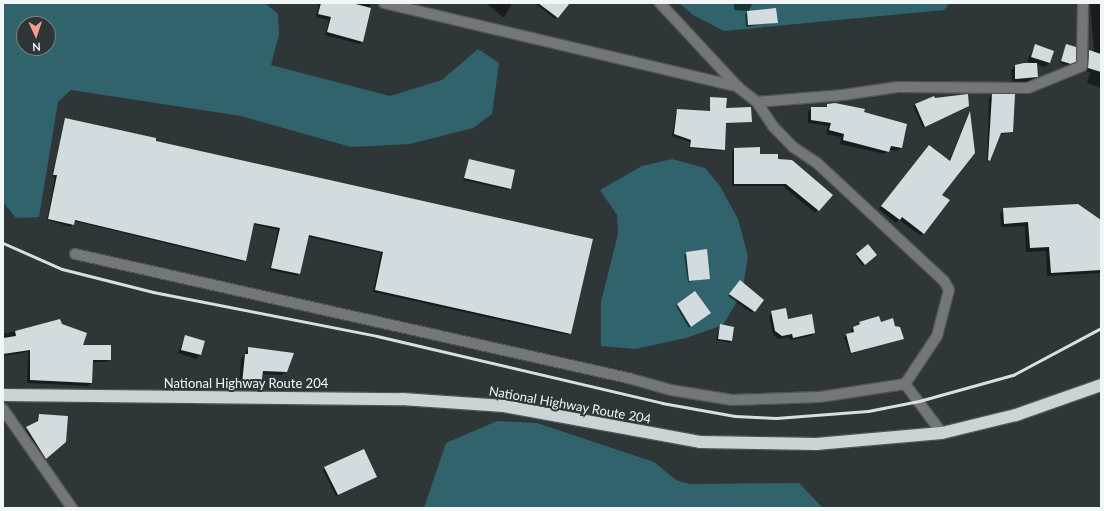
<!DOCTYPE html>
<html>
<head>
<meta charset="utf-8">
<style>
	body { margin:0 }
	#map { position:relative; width:1104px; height:511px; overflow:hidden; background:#2f3637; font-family:Lato,sans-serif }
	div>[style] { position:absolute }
	.green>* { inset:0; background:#30636c }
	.shadow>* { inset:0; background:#0007 }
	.building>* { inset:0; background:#d2dbdd }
	.roads { filter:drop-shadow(1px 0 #4e5556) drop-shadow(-1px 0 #4e5556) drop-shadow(0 1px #4e5556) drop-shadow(0 -1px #4e5556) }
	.minor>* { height:10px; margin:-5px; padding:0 5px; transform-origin:5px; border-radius:5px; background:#747778 }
	.highway>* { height:12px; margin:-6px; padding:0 6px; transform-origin:6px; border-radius:6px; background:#cad3d5 }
	.rail>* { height:3px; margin:-1.5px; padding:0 1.5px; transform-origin:1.5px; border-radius:1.5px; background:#d9dfe0 }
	span { translate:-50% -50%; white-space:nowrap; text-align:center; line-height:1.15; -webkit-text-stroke:4px #2f3637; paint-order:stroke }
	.street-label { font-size:13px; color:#f1f6f7 }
	.frame { position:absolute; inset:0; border:4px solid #f1f6f7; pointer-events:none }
	.north { position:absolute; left:16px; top:16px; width:40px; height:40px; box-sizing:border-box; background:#2f3637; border:1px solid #7d8384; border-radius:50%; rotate:177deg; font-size:11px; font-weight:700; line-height:16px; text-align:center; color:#f1f6f7 }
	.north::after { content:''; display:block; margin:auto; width:14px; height:18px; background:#f59d8e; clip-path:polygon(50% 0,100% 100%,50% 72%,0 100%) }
</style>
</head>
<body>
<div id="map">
	<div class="green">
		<i style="clip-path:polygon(evenodd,3px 3px,265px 3px,278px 14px,279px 34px,271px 65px,390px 96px,442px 80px,478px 49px,499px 63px,492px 114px,473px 128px,410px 144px,351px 147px,241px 116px,71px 90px,58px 102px,39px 217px,16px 218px,3px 202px,3px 3px,24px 24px,48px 24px,48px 48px,24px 48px,24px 24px)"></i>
		<i style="clip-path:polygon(679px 3px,950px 3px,944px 10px,724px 31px,693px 15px)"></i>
		<i style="clip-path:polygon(672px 159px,705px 168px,720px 186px,738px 219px,748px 256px,742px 293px,723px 325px,686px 338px,635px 349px,601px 346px,601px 302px,618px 234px,617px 215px,600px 190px,642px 166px)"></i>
		<i style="clip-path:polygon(497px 421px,537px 423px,654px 462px,676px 480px,689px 484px,799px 483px,823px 508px,424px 508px,446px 443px)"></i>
	</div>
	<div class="shadow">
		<i style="clip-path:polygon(319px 3px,371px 3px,362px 42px,359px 44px,325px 35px,329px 20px,316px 17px)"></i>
		<i style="clip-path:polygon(486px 3px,512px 3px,504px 18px)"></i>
		<i style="clip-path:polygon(535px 3px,568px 3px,555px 19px)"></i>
		<i style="clip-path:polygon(734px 3px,753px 3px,748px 12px,777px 22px,746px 27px,745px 14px,748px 11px,734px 10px)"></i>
		<i style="clip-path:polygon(1090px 3px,1101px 3px,1101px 88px,1087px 83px,1090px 72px,1085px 71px,1086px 54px,1089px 51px,1094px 53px)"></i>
		<i style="clip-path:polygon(1066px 45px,1073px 63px,1068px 65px,1060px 63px)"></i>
		<i style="clip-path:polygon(1035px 46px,1053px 51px,1049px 63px,1045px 67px,1036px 64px,1037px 77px,1032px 81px,1012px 83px,1011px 70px,1015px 66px,1035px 64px,1027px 61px)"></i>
		<i style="clip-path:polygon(992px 95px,1012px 132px,999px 135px,987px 163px,989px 98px)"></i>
		<i style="clip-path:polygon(933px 97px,934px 99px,968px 106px,923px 128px,913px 106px)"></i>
		<i style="clip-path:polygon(711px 98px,725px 109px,751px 121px,725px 124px,722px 151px,689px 148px,690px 142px,672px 136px,676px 112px,709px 112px)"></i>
		<i style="clip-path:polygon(828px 105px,906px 125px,901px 148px,897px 151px,889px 150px,885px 154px,840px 144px,841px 137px,826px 134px,828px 126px,808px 123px,808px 111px,812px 108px,824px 108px)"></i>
		<i style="clip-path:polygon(969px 113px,974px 152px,940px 195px,921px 236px,899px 220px,896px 223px,879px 209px,926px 149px,949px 161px)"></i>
		<i style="clip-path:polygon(65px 119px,154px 142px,570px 333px,568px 335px,373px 292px,381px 253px,308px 237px,298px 276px,270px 270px,278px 230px,252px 224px,243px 262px,74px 221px,71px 227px,47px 220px,55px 177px,52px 176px)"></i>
		<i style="clip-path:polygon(734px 149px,777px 160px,832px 195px,815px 213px,783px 186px,732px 186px,732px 151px)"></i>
		<i style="clip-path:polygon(469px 160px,510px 188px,508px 190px,463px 180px)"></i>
		<i style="clip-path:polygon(1004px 209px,1101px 230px,1101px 273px,1047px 276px,1046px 251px,1026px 252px,1025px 226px,1001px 227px,1000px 213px)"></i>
		<i style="clip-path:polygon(867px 245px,876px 255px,863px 266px,855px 256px)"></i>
		<i style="clip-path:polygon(706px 250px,709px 278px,688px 282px,684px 255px)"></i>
		<i style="clip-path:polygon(738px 283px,763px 300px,752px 313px,728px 296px)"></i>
		<i style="clip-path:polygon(677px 304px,708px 315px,689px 328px,676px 306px)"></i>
		<i style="clip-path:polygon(772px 312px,787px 320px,814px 333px,811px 336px,790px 340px,789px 337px,778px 339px,773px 334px,769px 315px)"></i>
		<i style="clip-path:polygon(60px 320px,61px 325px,82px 346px,110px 359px,107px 362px,92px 362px,91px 383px,88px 386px,27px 383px,28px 352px,3px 356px,3px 334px)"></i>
		<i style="clip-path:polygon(860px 322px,897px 326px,903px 339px,850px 354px,844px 337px,852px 333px,851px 329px)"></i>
		<i style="clip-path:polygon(720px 325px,731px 341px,730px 343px,716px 340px)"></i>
		<i style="clip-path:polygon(185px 337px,200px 355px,196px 359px,178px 353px)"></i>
		<i style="clip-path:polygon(249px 348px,286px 371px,282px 375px,261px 374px,260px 385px,257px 389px,239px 387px,241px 359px)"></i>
		<i style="clip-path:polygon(39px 415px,63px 443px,42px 461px,24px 431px,36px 423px)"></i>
		<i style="clip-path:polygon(325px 468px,376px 477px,336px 496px,323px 470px)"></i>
	</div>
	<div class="building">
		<i style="clip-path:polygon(321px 3px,352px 3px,371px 8px,363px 42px,327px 32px,331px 17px,318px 14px)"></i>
		<i style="clip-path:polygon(538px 3px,570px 3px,558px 18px)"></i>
		<i style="clip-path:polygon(776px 8px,778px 23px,748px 25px,747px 11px)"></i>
		<i style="clip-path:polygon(1035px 44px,1054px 51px,1050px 63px,1031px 57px)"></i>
		<i style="clip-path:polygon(1066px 44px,1076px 47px,1076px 62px,1071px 64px,1061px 61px)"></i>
		<i style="clip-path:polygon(1089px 50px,1101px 54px,1101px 72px,1088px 68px)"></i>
		<i style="clip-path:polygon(1024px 63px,1037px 63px,1038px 77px,1015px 79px,1015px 65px)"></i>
		<i style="clip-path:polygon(968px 94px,969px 106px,925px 127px,915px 104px,934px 96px,935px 98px)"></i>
		<i style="clip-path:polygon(992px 94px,1015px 94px,1013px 132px,1001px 133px,990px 161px,988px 160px)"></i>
		<i style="clip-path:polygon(710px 97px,727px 98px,726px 108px,751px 107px,752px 122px,726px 123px,725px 150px,690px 147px,691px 140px,674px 134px,677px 109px,710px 111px)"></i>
		<i style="clip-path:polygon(835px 103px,865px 109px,864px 112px,907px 124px,902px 148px,891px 146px,889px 152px,843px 140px,844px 134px,829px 130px,831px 123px,811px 120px,811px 107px,827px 107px,827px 104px)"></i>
		<i style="clip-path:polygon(970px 111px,975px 153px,942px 195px,950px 200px,924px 234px,902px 217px,900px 220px,881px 206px,929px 145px,950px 161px)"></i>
		<i style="clip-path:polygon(65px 118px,156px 138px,156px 141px,593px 239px,571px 334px,375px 290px,383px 252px,309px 235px,300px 274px,271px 268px,280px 228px,254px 223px,246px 261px,75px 220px,74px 225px,48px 219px,57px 175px,53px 175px)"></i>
		<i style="clip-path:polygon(760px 147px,760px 154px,778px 154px,778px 159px,792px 160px,833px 195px,819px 211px,786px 184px,734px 184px,734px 148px)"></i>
		<i style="clip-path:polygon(469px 159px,515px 170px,511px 189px,464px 178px)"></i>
		<i style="clip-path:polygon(1078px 204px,1101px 220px,1101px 270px,1051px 273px,1049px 247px,1030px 248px,1028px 222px,1004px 224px,1003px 208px)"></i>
		<i style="clip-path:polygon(868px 244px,877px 255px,865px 265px,856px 254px)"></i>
		<i style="clip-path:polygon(707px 249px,710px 279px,689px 281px,686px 252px)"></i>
		<i style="clip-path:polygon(740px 280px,764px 300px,755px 312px,729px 294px)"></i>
		<i style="clip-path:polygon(695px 291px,711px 313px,691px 327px,677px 304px)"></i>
		<i style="clip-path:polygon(786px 308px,788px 319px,812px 314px,815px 333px,793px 338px,792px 334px,782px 336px,775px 331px,771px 311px)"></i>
		<i style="clip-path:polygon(879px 316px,881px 322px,893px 318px,895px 326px,900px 327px,904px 339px,851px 353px,846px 334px,854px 332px,853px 327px,860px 324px,859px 322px)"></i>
		<i style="clip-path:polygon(60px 319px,62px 324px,87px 333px,83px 345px,111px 345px,111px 360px,93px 360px,92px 383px,30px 380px,30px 350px,3px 354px,3px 338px,16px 336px,15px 331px)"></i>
		<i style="clip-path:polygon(720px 324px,734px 327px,732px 341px,718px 339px)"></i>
		<i style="clip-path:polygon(185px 335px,205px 341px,201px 355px,181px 350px)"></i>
		<i style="clip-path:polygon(248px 347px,294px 353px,287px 372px,263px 371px,261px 386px,242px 384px,245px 354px,248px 354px)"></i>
		<i style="clip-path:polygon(39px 414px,68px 416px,66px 442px,46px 459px,26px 427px,38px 421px)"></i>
		<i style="clip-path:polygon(364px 449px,377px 477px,338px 495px,324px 467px)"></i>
	</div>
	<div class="roads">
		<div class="minor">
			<i style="left:384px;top:3px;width:364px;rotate:13.3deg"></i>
			<i style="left:757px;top:102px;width:86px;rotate:-4.7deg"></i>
			<i style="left:843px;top:95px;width:55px;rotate:-8.4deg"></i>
			<i style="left:897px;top:87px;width:131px;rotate:0.4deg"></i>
			<i style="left:1028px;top:88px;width:58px;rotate:-22.2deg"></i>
			<i style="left:1082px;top:66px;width:63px;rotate:-89.1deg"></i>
			<i style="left:75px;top:254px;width:567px;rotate:12.64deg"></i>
			<i style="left:628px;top:378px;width:45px;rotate:15.6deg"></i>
			<i style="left:671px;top:390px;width:62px;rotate:9.3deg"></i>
			<i style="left:732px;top:400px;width:88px;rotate:-2deg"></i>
			<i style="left:820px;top:397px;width:86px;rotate:-8.7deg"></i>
			<i style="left:905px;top:384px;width:58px;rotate:-56.3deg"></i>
			<i style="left:937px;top:336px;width:48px;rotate:-75.4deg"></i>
			<i style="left:949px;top:290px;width:10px;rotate:-119deg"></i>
			<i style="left:944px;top:281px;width:173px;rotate:-137.1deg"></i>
			<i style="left:817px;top:163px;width:29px;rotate:-146deg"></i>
			<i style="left:793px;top:147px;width:29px;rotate:-134deg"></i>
			<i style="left:773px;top:126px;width:29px;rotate:-124deg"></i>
			<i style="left:757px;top:102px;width:24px;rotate:-142deg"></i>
			<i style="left:738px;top:87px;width:115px;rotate:-132.9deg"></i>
			<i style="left:905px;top:384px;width:61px;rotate:52.9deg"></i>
			<i style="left:3px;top:409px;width:121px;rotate:55.1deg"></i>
		</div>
		<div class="highway">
			<i style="left:3px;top:395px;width:399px;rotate:0.6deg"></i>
			<i style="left:402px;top:399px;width:102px;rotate:3.9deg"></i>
			<i style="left:504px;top:406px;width:199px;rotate:10.4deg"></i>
			<i style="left:700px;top:442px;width:116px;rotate:1deg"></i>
			<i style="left:816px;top:444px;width:126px;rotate:-5deg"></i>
			<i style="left:942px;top:433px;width:76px;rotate:-13.7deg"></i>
			<i style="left:1016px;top:415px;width:90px;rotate:-19.4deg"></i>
		</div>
	</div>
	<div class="rail">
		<i style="left:3px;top:243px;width:64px;rotate:23.8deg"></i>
		<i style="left:62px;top:269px;width:94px;rotate:14.2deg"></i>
		<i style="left:153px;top:292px;width:228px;rotate:11.1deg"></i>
		<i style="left:377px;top:336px;width:293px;rotate:13.2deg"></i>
		<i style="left:662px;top:403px;width:74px;rotate:10.1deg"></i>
		<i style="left:735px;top:416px;width:41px;rotate:2.8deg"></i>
		<i style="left:776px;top:418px;width:92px;rotate:-4.4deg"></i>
		<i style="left:868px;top:411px;width:52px;rotate:-11.1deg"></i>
		<i style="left:919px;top:401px;width:98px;rotate:-15.5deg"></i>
		<i style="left:1013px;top:375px;width:100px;rotate:-28.1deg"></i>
	</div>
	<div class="street-label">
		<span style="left:246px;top:383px">National Highway Route 204</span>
		<span style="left:570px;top:405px;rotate:10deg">National Highway Route 204</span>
	</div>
	<div class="frame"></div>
	<div class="north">N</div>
</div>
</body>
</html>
